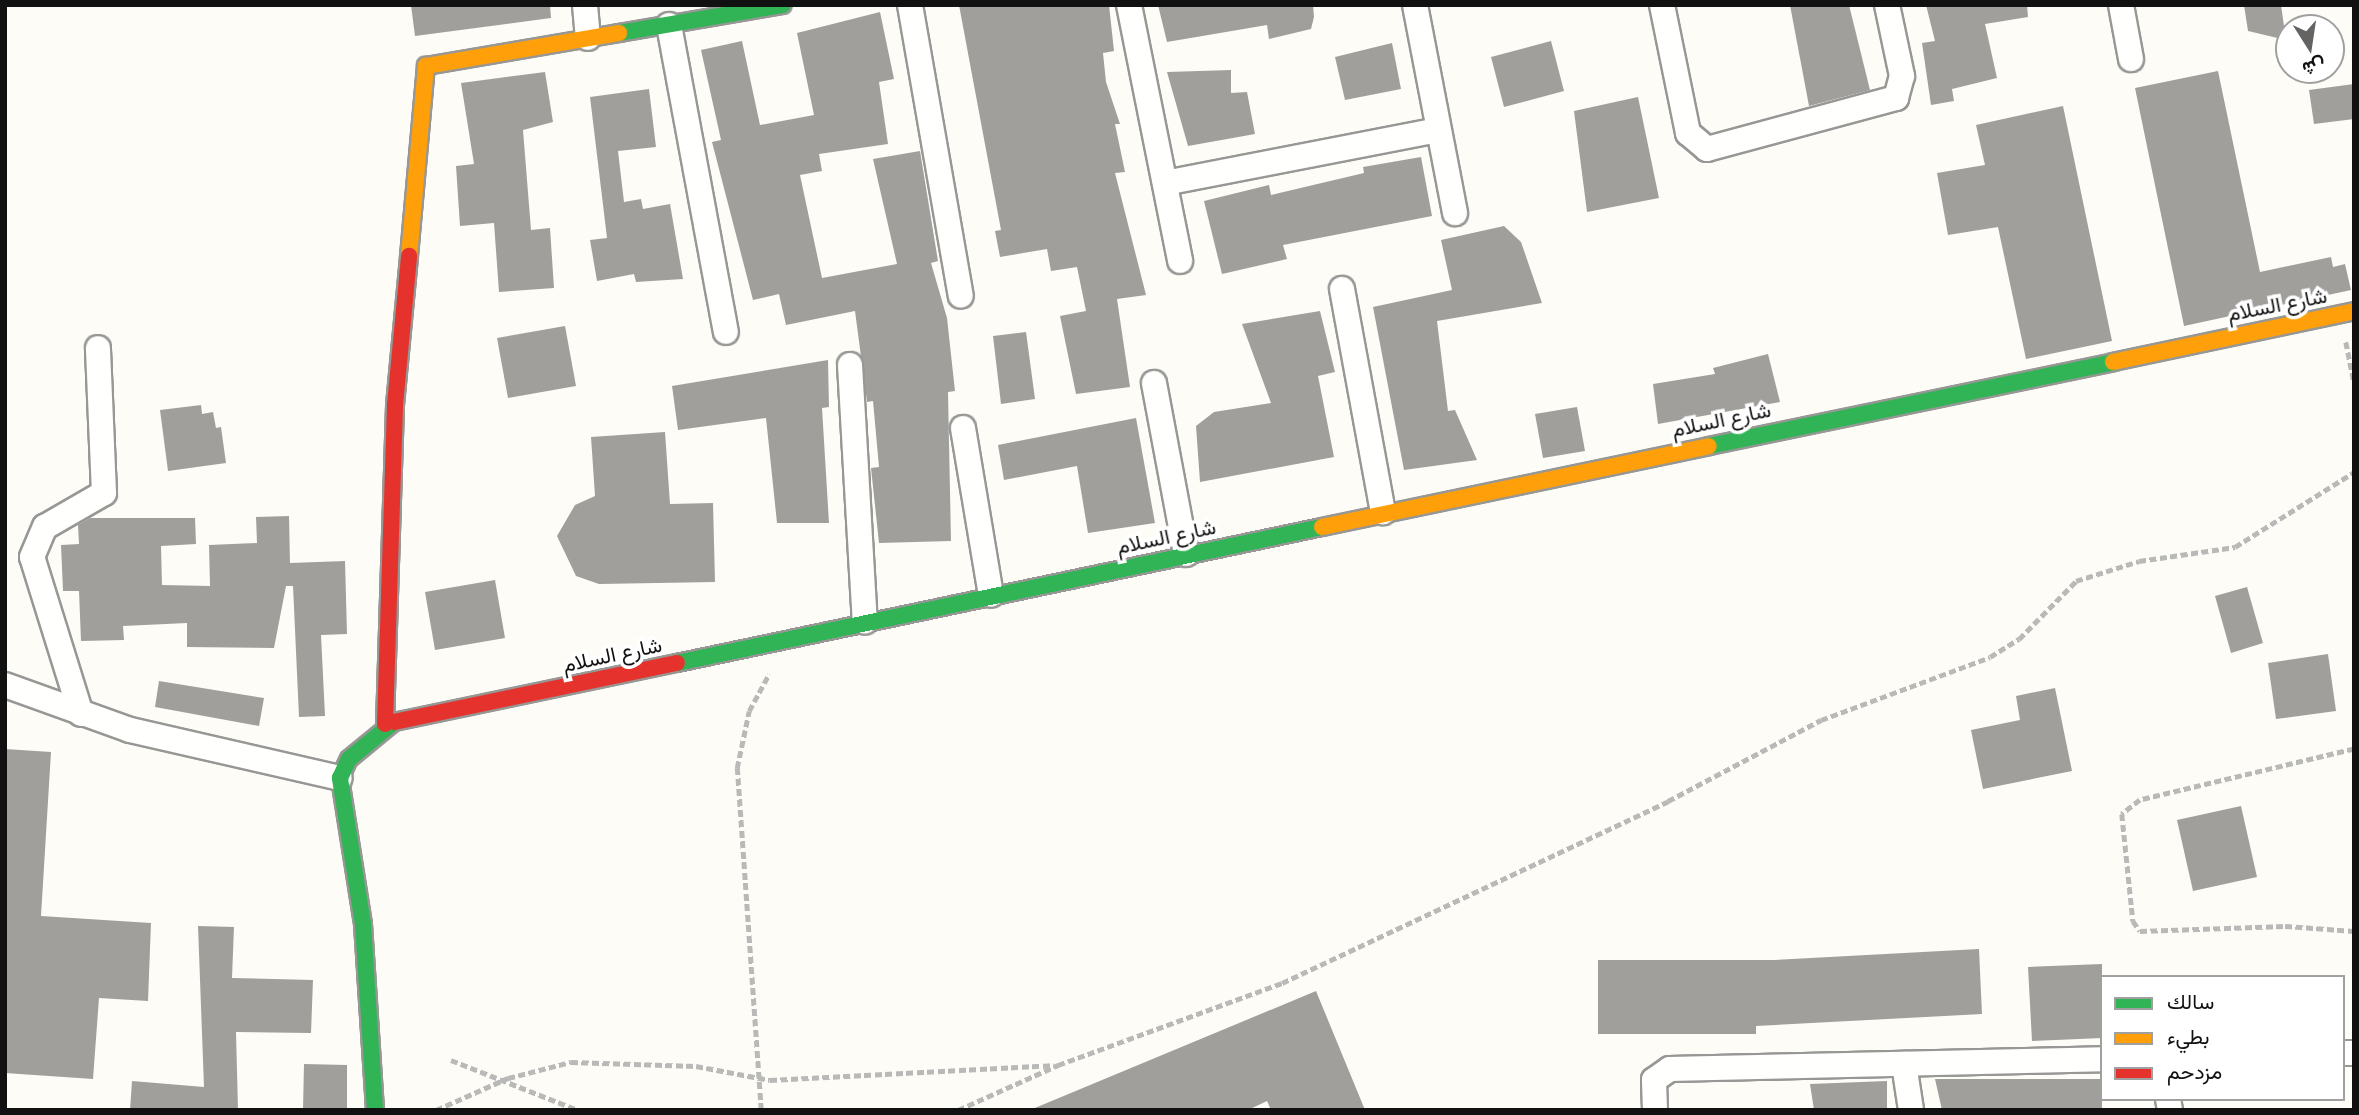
<!DOCTYPE html>
<html>
<head>
<meta charset="utf-8">
<style>
	body { margin:0 }
	#map { position:relative; width:2359px; height:1115px; overflow:hidden; background:#fdfcf7; font-family:"IBM Plex Serif",Vazirmatn,serif }
	div>[style] { position:absolute }
	.building>* { inset:0; background:#a19f9c }
	.path>* { height:4.5px; margin-top:-2.25px; transform-origin:0; background:repeating-linear-gradient(90deg,#b9b9b8 0 7px,transparent 0 10.5px) }
	.roads { filter:drop-shadow(2px 0 #979795) drop-shadow(-2px 0 #979795) drop-shadow(0 2px #979795) drop-shadow(0 -2px #979795) }
	.street>* { height:24px; margin:-12px; padding:0 12px; transform-origin:12px; border-radius:12px; background:#fffffe }
	.fast>* { height:16px; margin:-8px; padding:0 8px; transform-origin:8px; border-radius:8px; background:#30b455 }
	.slow>* { height:16px; margin:-8px; padding:0 8px; transform-origin:8px; border-radius:8px; background:#ff9f0a }
	.jam>* { height:16px; margin:-8px; padding:0 8px; transform-origin:8px; border-radius:8px; background:#e5322d }
	span { translate:-50% -50%; white-space:nowrap; text-align:center; line-height:1.15; -webkit-text-stroke:7px #fff; paint-order:stroke }
	.street-label { font-size:21px; color:#111 }
	.frame { position:absolute; inset:0; border:7px solid #111; pointer-events:none }
	.legend { position:absolute; left:2100px; top:975px; width:245px; height:126px; box-sizing:border-box; background:#fff; border:2px solid #a0a0a0; margin:0; padding:9px 12px; list-style:none; font-size:21px; color:#111 }
	.legend li { display:flex; align-items:center; gap:14px; height:35px }
	.legend b { width:35px; border:2px solid #a0a0a0 }
	.north { position:absolute; left:2275px; top:14px; width:70px; height:70px; box-sizing:border-box; background:#fff; border:2px solid #a0a0a0; border-radius:50%; rotate:168deg; font-size:19px; font-weight:700; line-height:28px; text-align:center; color:#111 }
	.north::after { content:''; display:block; margin:auto; width:24px; height:32px; background:#646362; clip-path:polygon(50% 0,100% 100%,50% 72%,0 100%) }
</style>
</head>
<body>
<div id="map">
	<div class="building">
		<i style="clip-path:polygon(411px 5px,550px 5px,551px 18px,415px 36px)"></i>
		<i style="clip-path:polygon(959px 5px,1109px 5px,1114px 51px,1103px 53px,1106px 82px,1120px 124px,1115px 124px,1125px 172px,1115px 173px,1146px 295px,1117px 299px,1130px 387px,1076px 394px,1060px 316px,1086px 311px,1077px 267px,1051px 271px,1047px 249px,1000px 257px,995px 231px,1001px 230px)"></i>
		<i style="clip-path:polygon(1158px 5px,1313px 5px,1314px 17px,1311px 29px,1269px 39px,1267px 25px,1167px 42px)"></i>
		<i style="clip-path:polygon(1790px 5px,1849px 5px,1870px 90px,1809px 106px)"></i>
		<i style="clip-path:polygon(1926px 5px,2027px 5px,2028px 17px,1985px 24px,1997px 78px,1952px 89px,1954px 101px,1931px 105px,1922px 43px,1935px 41px)"></i>
		<i style="clip-path:polygon(2244px 5px,2281px 5px,2286px 40px,2248px 31px)"></i>
		<i style="clip-path:polygon(880px 12px,894px 79px,879px 82px,888px 144px,819px 154px,822px 171px,800px 175px,822px 278px,897px 264px,873px 159px,920px 151px,938px 261px,931px 263px,947px 318px,955px 391px,948px 392px,951px 541px,879px 543px,871px 468px,879px 467px,873px 401px,867px 402px,855px 311px,786px 325px,779px 294px,753px 300px,712px 142px,721px 140px,701px 50px,742px 41px,760px 125px,814px 115px,797px 33px)"></i>
		<i style="clip-path:polygon(1551px 41px,1564px 91px,1504px 107px,1491px 57px)"></i>
		<i style="clip-path:polygon(1392px 43px,1401px 89px,1345px 100px,1335px 57px)"></i>
		<i style="clip-path:polygon(1231px 70px,1231px 93px,1247px 92px,1255px 134px,1188px 146px,1167px 72px)"></i>
		<i style="clip-path:polygon(2218px 71px,2260px 272px,2331px 257px,2333px 267px,2345px 264px,2351px 290px,2184px 326px,2135px 88px)"></i>
		<i style="clip-path:polygon(545px 72px,553px 122px,523px 130px,531px 230px,550px 228px,554px 288px,499px 292px,494px 223px,460px 226px,456px 166px,474px 164px,461px 83px)"></i>
		<i style="clip-path:polygon(2354px 84px,2354px 119px,2314px 124px,2309px 90px)"></i>
		<i style="clip-path:polygon(649px 89px,656px 147px,618px 151px,624px 202px,641px 199px,643px 209px,670px 204px,683px 279px,636px 282px,634px 274px,597px 281px,590px 240px,607px 238px,590px 97px)"></i>
		<i style="clip-path:polygon(1638px 97px,1659px 198px,1587px 212px,1574px 111px)"></i>
		<i style="clip-path:polygon(2063px 106px,2112px 341px,2026px 359px,1998px 227px,1948px 235px,1937px 173px,1985px 165px,1976px 125px)"></i>
		<i style="clip-path:polygon(1421px 157px,1432px 216px,1283px 245px,1287px 259px,1222px 274px,1204px 201px,1269px 185px,1271px 195px,1364px 173px,1363px 167px)"></i>
		<i style="clip-path:polygon(1504px 226px,1521px 242px,1542px 303px,1437px 321px,1448px 411px,1455px 410px,1477px 460px,1404px 470px,1373px 307px,1452px 290px,1441px 240px)"></i>
		<i style="clip-path:polygon(1320px 311px,1335px 372px,1318px 376px,1334px 457px,1200px 482px,1196px 426px,1214px 412px,1271px 403px,1242px 324px)"></i>
		<i style="clip-path:polygon(565px 326px,576px 386px,508px 398px,497px 338px)"></i>
		<i style="clip-path:polygon(1026px 332px,1035px 399px,1001px 404px,993px 336px)"></i>
		<i style="clip-path:polygon(1768px 354px,1780px 402px,1658px 424px,1653px 384px,1715px 374px,1713px 368px)"></i>
		<i style="clip-path:polygon(828px 360px,829px 407px,822px 408px,829px 523px,777px 523px,766px 418px,678px 430px,672px 386px)"></i>
		<i style="clip-path:polygon(201px 405px,202px 414px,213px 412px,216px 428px,221px 427px,226px 463px,168px 471px,160px 410px)"></i>
		<i style="clip-path:polygon(1577px 407px,1585px 451px,1543px 458px,1535px 414px)"></i>
		<i style="clip-path:polygon(1136px 418px,1155px 523px,1088px 533px,1077px 466px,1004px 480px,998px 445px)"></i>
		<i style="clip-path:polygon(665px 432px,670px 504px,713px 503px,715px 582px,599px 584px,576px 576px,557px 536px,575px 505px,595px 496px,591px 437px)"></i>
		<i style="clip-path:polygon(289px 516px,290px 563px,345px 561px,347px 634px,321px 635px,325px 716px,299px 717px,293px 586px,286px 586px,274px 648px,187px 647px,187px 623px,123px 626px,124px 640px,81px 641px,79px 591px,63px 591px,61px 545px,79px 544px,78px 525px,90px 518px,195px 518px,196px 544px,161px 546px,162px 585px,210px 586px,209px 545px,257px 543px,256px 517px)"></i>
		<i style="clip-path:polygon(495px 580px,505px 638px,435px 650px,425px 592px)"></i>
		<i style="clip-path:polygon(2247px 587px,2263px 643px,2231px 653px,2215px 596px)"></i>
		<i style="clip-path:polygon(2328px 654px,2336px 711px,2276px 719px,2268px 663px)"></i>
		<i style="clip-path:polygon(159px 681px,264px 698px,259px 726px,155px 707px)"></i>
		<i style="clip-path:polygon(2055px 688px,2072px 771px,1983px 789px,1971px 730px,2020px 720px,2016px 696px)"></i>
		<i style="clip-path:polygon(5px 749px,51px 752px,41px 916px,151px 923px,148px 1001px,99px 998px,93px 1079px,5px 1073px)"></i>
		<i style="clip-path:polygon(2241px 806px,2257px 877px,2193px 891px,2177px 820px)"></i>
		<i style="clip-path:polygon(198px 926px,234px 927px,232px 978px,313px 980px,311px 1033px,236px 1032px,238px 1110px,130px 1110px,132px 1081px,204px 1087px)"></i>
		<i style="clip-path:polygon(1979px 949px,1982px 1014px,1756px 1026px,1756px 1034px,1598px 1034px,1598px 960px,1775px 960px)"></i>
		<i style="clip-path:polygon(2102px 964px,2102px 1038px,2032px 1041px,2028px 967px)"></i>
		<i style="clip-path:polygon(1316px 991px,1365px 1110px,1271px 1110px,1267px 1101px,1248px 1110px,1030px 1110px)"></i>
		<i style="clip-path:polygon(304px 1064px,347px 1065px,347px 1110px,303px 1110px)"></i>
		<i style="clip-path:polygon(1935px 1079px,2102px 1079px,2102px 1110px,1942px 1110px)"></i>
		<i style="clip-path:polygon(1887px 1081px,1887px 1110px,1814px 1110px,1810px 1084px)"></i>
	</div>
	<div class="path">
		<i style="left:2346px;top:342px;width:41px;rotate:78.7deg"></i>
		<i style="left:2354px;top:749px;width:220px;rotate:166.6deg"></i>
		<i style="left:2140px;top:800px;width:23px;rotate:142deg"></i>
		<i style="left:2122px;top:814px;width:108px;rotate:84.1deg"></i>
		<i style="left:2133px;top:921px;width:12px;rotate:55deg"></i>
		<i style="left:2140px;top:931px;width:145px;rotate:-2deg"></i>
		<i style="left:2285px;top:926px;width:69px;rotate:4.1deg"></i>
		<i style="left:451px;top:1060px;width:136px;rotate:21.5deg"></i>
		<i style="left:436px;top:1110px;width:79px;rotate:-24deg"></i>
		<i style="left:508px;top:1078px;width:65px;rotate:-14.3deg"></i>
		<i style="left:571px;top:1062px;width:125px;rotate:1.8deg"></i>
		<i style="left:696px;top:1066px;width:75px;rotate:10.7deg"></i>
		<i style="left:770px;top:1080px;width:284px;rotate:-3deg"></i>
		<i style="left:761px;top:1110px;width:343px;rotate:-94deg"></i>
		<i style="left:737px;top:768px;width:58px;rotate:-78.1deg"></i>
		<i style="left:749px;top:711px;width:42px;rotate:-61.6deg"></i>
		<i style="left:958px;top:1110px;width:110px;rotate:-24.2deg"></i>
		<i style="left:1058px;top:1065px;width:239px;rotate:-20.1deg"></i>
		<i style="left:1282px;top:983px;width:427px;rotate:-25.2deg"></i>
		<i style="left:1668px;top:801px;width:173px;rotate:-27.9deg"></i>
		<i style="left:1821px;top:720px;width:180px;rotate:-20.4deg"></i>
		<i style="left:1990px;top:657px;width:34px;rotate:-32deg"></i>
		<i style="left:2019px;top:639px;width:81px;rotate:-45.5deg"></i>
		<i style="left:2076px;top:581px;width:66px;rotate:-17.6deg"></i>
		<i style="left:2139px;top:561px;width:97px;rotate:-8.3deg"></i>
		<i style="left:2235px;top:547px;width:141px;rotate:-32.2deg"></i>
	</div>
	<div class="roads">
		<div class="street">
			<i style="left:585px;top:5px;width:33px;rotate:85deg"></i>
			<i style="left:910px;top:5px;width:295px;rotate:80.1deg"></i>
			<i style="left:1129px;top:5px;width:261px;rotate:78.7deg"></i>
			<i style="left:1415px;top:5px;width:212px;rotate:79.1deg"></i>
			<i style="left:1662px;top:5px;width:131px;rotate:78.5deg"></i>
			<i style="left:1688px;top:133px;width:25px;rotate:40deg"></i>
			<i style="left:1707px;top:149px;width:196px;rotate:-15.1deg"></i>
			<i style="left:1896px;top:98px;width:23px;rotate:-75deg"></i>
			<i style="left:1902px;top:76px;width:73px;rotate:-101.9deg"></i>
			<i style="left:2121px;top:5px;width:55px;rotate:79.5deg"></i>
			<i style="left:669px;top:25px;width:312px;rotate:79.5deg"></i>
			<i style="left:1165px;top:183px;width:278px;rotate:-11deg"></i>
			<i style="left:1342px;top:289px;width:227px;rotate:79.6deg"></i>
			<i style="left:850px;top:365px;width:257px;rotate:86.7deg"></i>
			<i style="left:1154px;top:383px;width:174px;rotate:79.4deg"></i>
			<i style="left:963px;top:428px;width:169px;rotate:80.5deg"></i>
			<i style="left:5px;top:685px;width:133px;rotate:19.8deg"></i>
			<i style="left:130px;top:730px;width:215px;rotate:12.9deg"></i>
			<i style="left:81px;top:714px;width:164px;rotate:-107.3deg"></i>
			<i style="left:32px;top:557px;width:33px;rotate:-67deg"></i>
			<i style="left:45px;top:527px;width:68px;rotate:-30deg"></i>
			<i style="left:104px;top:493px;width:145px;rotate:-92.4deg"></i>
			<i style="left:2343px;top:1053px;width:11px"></i>
			<i style="left:1904px;top:1064px;width:47px;rotate:81.3deg"></i>
			<i style="left:2168px;top:1099px;width:11px;rotate:80deg"></i>
			<i style="left:1655px;top:1110px;width:30px;rotate:-92deg"></i>
			<i style="left:1654px;top:1080px;width:19px;rotate:-35deg"></i>
			<i style="left:1670px;top:1069px;width:432px;rotate:-1.3deg"></i>
		</div>
		<div class="fast">
			<i style="left:619px;top:33px;width:166px;rotate:-9.7deg"></i>
			<i style="left:1709px;top:446px;width:413px;rotate:-11.7deg"></i>
			<i style="left:677px;top:663px;width:659px;rotate:-11.91deg"></i>
			<i style="left:375px;top:1110px;width:186px;rotate:-93.7deg"></i>
			<i style="left:363px;top:924px;width:148px;rotate:-99deg"></i>
			<i style="left:340px;top:778px;width:21px;rotate:-65deg"></i>
			<i style="left:349px;top:759px;width:58px;rotate:-39.4deg"></i>
		</div>
		<div class="slow">
			<i style="left:409px;top:256px;width:191px;rotate:-84.9deg"></i>
			<i style="left:426px;top:66px;width:196px;rotate:-9.7deg"></i>
			<i style="left:2113px;top:362px;width:246px;rotate:-11.9deg"></i>
			<i style="left:1322px;top:527px;width:395px;rotate:-11.8deg"></i>
		</div>
		<div class="jam">
			<i style="left:394px;top:722px;width:289px;rotate:-11.8deg"></i>
			<i style="left:385px;top:724px;width:319px;rotate:-88.2deg"></i>
			<i style="left:395px;top:405px;width:150px;rotate:-84.6deg"></i>
		</div>
	</div>
	<div class="street-label">
		<span style="left:2277px;top:304px;rotate:-11deg">شارع السلام</span>
		<span style="left:1721px;top:419px;rotate:-12deg">شارع السلام</span>
		<span style="left:1166px;top:536px;rotate:-12deg">شارع السلام</span>
		<span style="left:612px;top:654px;rotate:-12deg">شارع السلام</span>
	</div>
	<div class="frame"></div>
	<ul class="legend">
	<li><b style="height:9px;background:#30b455"></b>سالك</li>
	<li><b style="height:9px;background:#ff9f0a"></b>بطيء</li>
	<li><b style="height:9px;background:#e5322d"></b>مزدحم</li>
	</ul>
	<div class="north">ش</div>
</div>
</body>
</html>
